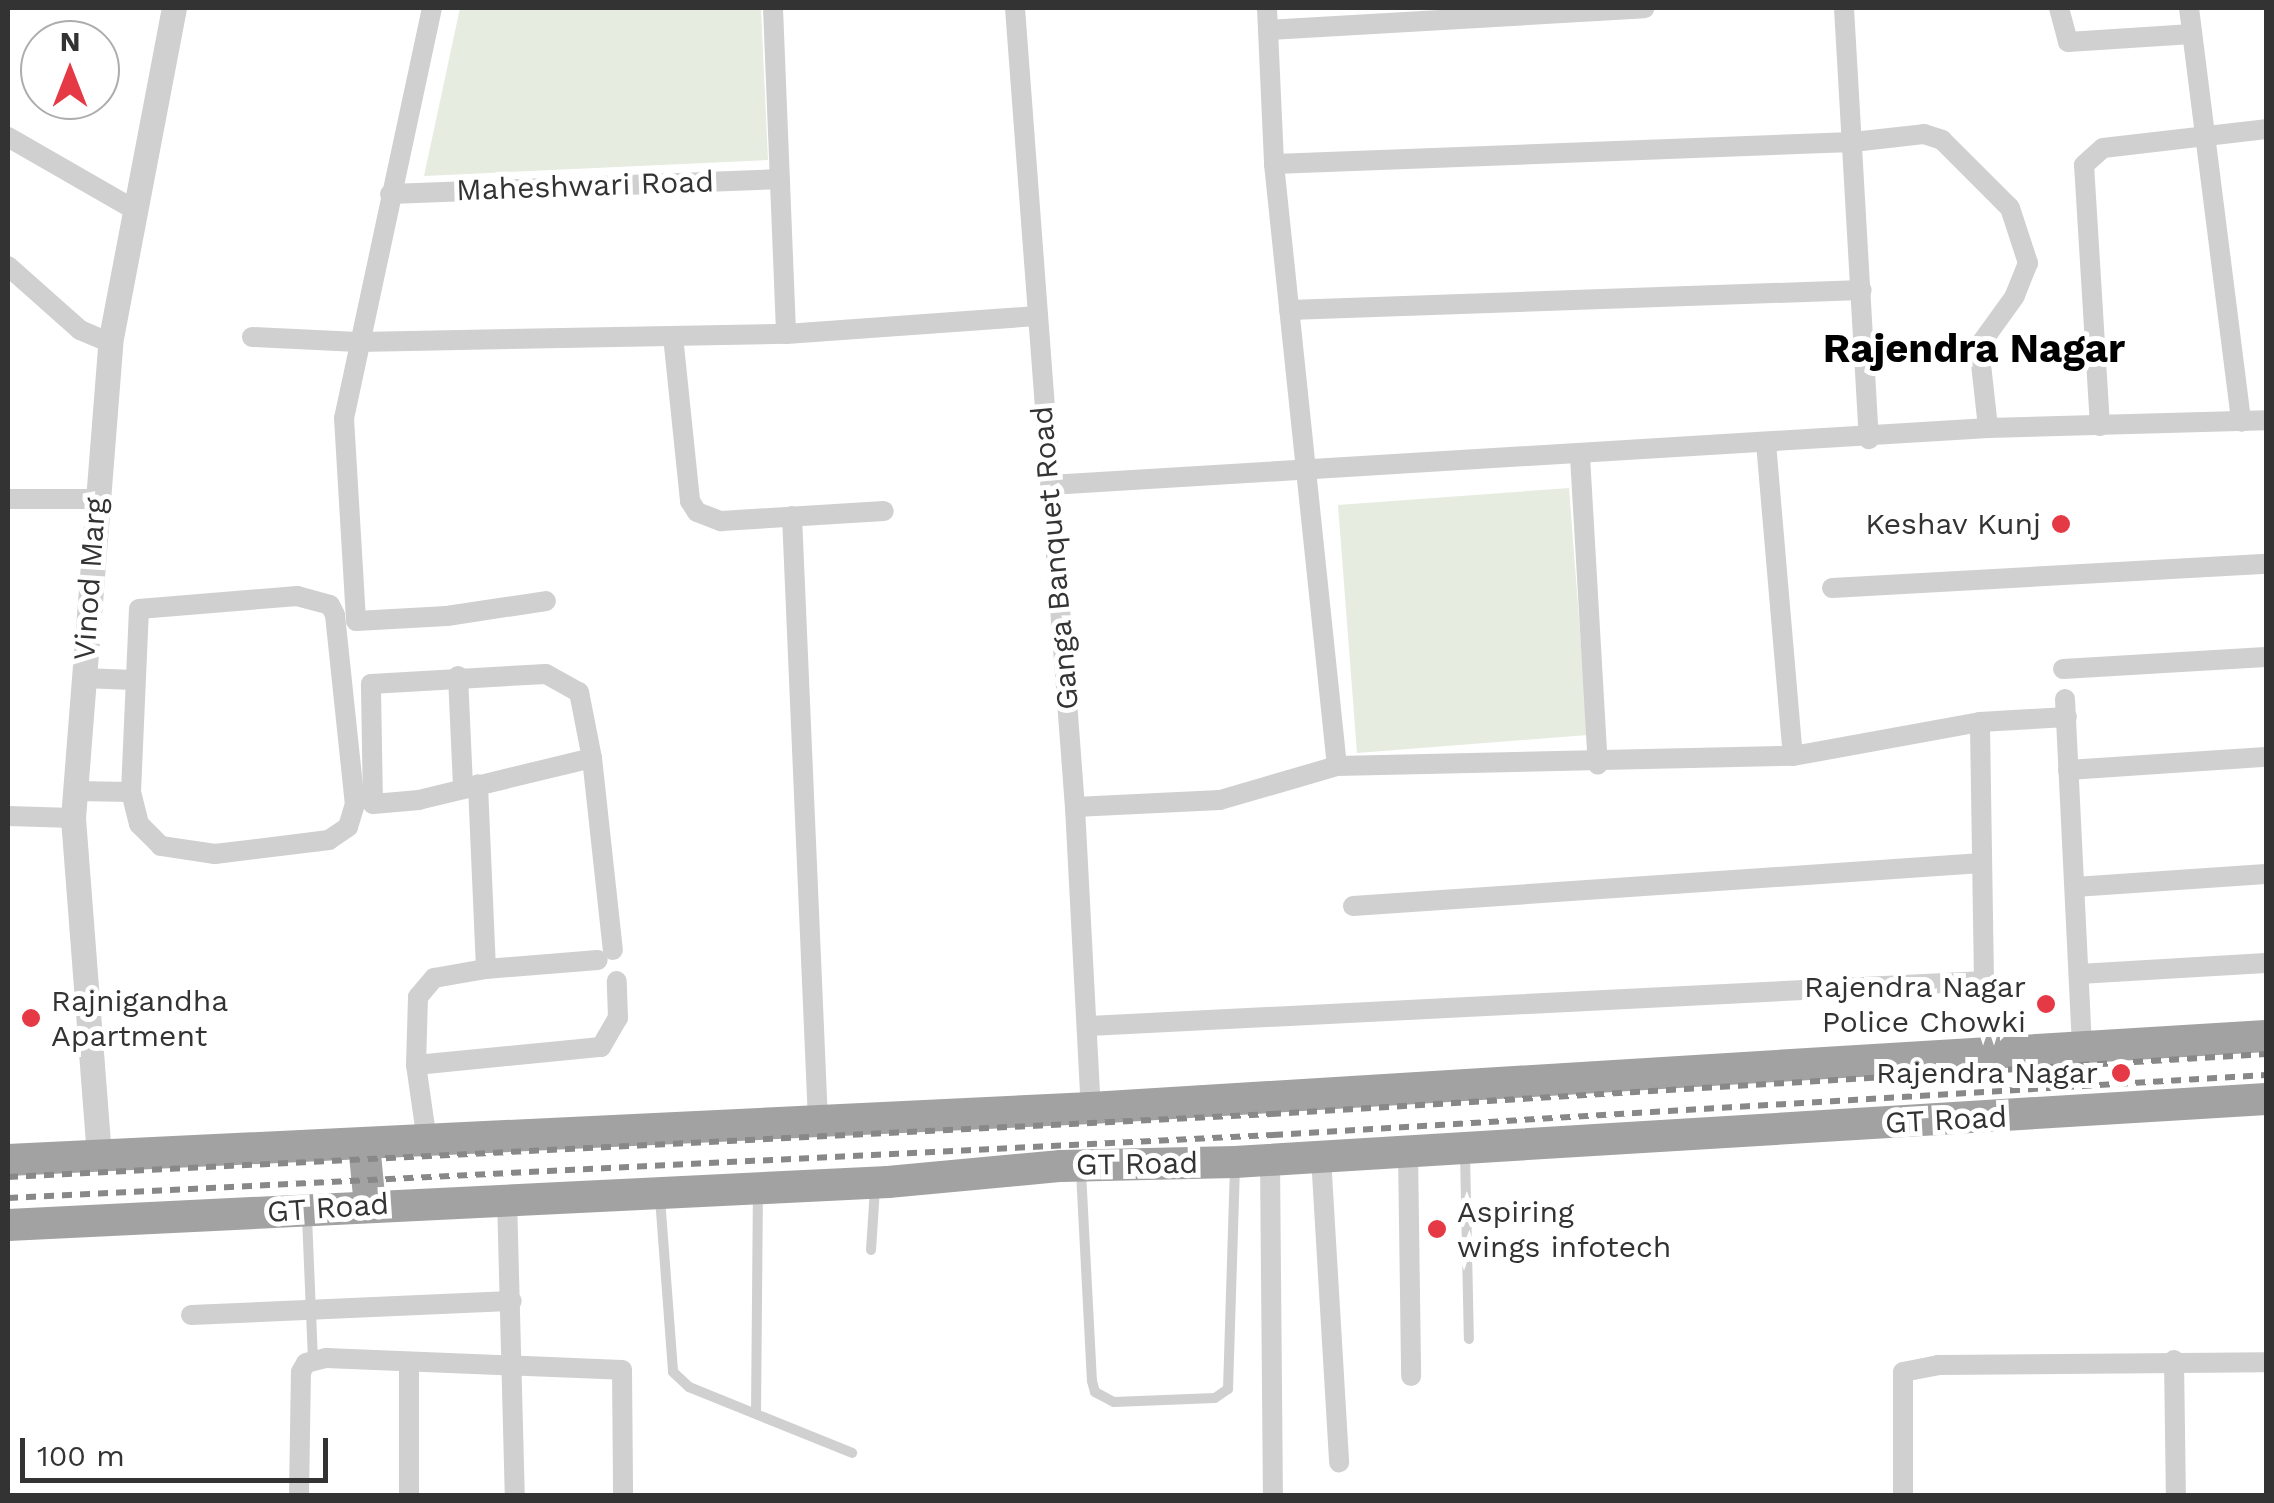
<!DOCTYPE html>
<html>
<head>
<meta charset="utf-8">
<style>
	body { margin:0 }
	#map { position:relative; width:2274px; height:1503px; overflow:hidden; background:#fff; font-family:"Work Sans",sans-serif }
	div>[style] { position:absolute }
	.green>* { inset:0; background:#e6ecdf }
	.service>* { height:10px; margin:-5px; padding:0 5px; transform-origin:5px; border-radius:5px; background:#d0d0d0 }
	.minor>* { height:20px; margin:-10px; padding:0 10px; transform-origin:10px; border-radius:10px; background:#d0d0d0 }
	.tertiary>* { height:25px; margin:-12.5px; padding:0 12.5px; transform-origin:12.5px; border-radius:12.5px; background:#d0d0d0 }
	.trunk>* { height:32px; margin:-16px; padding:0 16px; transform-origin:16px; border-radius:16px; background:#a2a2a2 }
	.rail>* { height:6px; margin-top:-3px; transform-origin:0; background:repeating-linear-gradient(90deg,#888 0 10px,transparent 0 18px) }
	.dots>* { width:28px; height:28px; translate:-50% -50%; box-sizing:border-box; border:5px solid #fff; border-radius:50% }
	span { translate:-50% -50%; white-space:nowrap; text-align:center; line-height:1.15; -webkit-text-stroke:10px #fff; paint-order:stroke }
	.street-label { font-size:30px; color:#333 }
	.poi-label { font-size:30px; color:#333 }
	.right { translate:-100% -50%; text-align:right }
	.left { translate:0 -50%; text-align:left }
	.district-label { font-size:40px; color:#000; font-weight:700 }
	.frame { position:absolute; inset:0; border:10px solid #333; pointer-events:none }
	.north { position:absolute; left:20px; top:20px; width:100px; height:100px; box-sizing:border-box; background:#fff; border:2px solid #adadad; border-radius:50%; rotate:0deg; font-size:28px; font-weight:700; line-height:40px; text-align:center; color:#333 }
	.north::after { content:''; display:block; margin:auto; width:35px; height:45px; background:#e63946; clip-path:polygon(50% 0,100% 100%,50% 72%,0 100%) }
	.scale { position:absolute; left:20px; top:1438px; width:308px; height:45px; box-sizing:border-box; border:5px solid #333; border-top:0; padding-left:12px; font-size:30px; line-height:35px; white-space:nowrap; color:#333; -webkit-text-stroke:8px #fff; paint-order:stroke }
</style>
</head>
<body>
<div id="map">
	<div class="green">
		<i style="clip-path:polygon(460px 8px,761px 8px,768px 160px,424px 176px)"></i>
		<i style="clip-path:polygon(1569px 488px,1588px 735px,1357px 753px,1338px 505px)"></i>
	</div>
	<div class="service">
		<i style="left:1465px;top:1154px;width:185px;rotate:88.8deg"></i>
		<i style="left:1081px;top:1172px;width:209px;rotate:87deg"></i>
		<i style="left:1092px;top:1381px;width:11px;rotate:75deg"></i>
		<i style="left:1095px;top:1392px;width:21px;rotate:28deg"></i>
		<i style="left:1114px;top:1402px;width:101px;rotate:-2.3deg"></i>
		<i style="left:1215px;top:1398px;width:16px;rotate:-35deg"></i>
		<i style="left:1228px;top:1389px;width:221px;rotate:-88.2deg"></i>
		<i style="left:660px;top:1198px;width:174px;rotate:85.7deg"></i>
		<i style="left:673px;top:1372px;width:22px;rotate:43deg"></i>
		<i style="left:689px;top:1387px;width:176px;rotate:22deg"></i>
		<i style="left:307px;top:1217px;width:144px;rotate:87.6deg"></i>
		<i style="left:871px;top:1250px;width:62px;rotate:-86.3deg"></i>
		<i style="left:756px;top:1414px;width:220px;rotate:-89.5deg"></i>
	</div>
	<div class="minor">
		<i style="left:432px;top:8px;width:419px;rotate:102.1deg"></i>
		<i style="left:344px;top:418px;width:203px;rotate:86.6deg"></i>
		<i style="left:356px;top:621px;width:91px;rotate:-3.1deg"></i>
		<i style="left:447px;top:616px;width:100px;rotate:-8.6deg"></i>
		<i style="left:773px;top:8px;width:326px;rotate:87.7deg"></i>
		<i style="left:1015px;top:8px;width:801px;rotate:85.71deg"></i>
		<i style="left:1075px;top:807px;width:301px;rotate:87deg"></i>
		<i style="left:1267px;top:8px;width:156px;rotate:87.4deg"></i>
		<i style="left:1274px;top:164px;width:605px;rotate:84.03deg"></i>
		<i style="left:1844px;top:8px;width:432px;rotate:86.7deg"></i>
		<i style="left:2059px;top:8px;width:35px;rotate:75deg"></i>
		<i style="left:2068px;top:42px;width:124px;rotate:-3.7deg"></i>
		<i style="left:2189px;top:8px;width:417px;rotate:82.8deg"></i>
		<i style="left:1268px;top:30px;width:377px;rotate:-3.3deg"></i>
		<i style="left:8px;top:137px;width:146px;rotate:29.9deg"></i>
		<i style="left:1274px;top:164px;width:579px;rotate:-2.18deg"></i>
		<i style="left:1853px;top:142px;width:71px;rotate:-6.4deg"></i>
		<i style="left:1924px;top:134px;width:19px;rotate:18deg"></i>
		<i style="left:1942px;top:140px;width:96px;rotate:45deg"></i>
		<i style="left:2010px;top:208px;width:58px;rotate:71.9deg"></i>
		<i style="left:2028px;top:263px;width:35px;rotate:112deg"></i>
		<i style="left:2015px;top:296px;width:62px;rotate:125.8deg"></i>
		<i style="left:1979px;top:346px;width:82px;rotate:83.7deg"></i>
		<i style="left:390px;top:194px;width:390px;rotate:-2.2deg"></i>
		<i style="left:8px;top:266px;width:96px;rotate:41.6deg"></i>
		<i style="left:80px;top:330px;width:33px;rotate:23deg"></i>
		<i style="left:1289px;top:310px;width:573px;rotate:-2deg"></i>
		<i style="left:673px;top:336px;width:166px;rotate:84.1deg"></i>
		<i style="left:690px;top:501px;width:13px;rotate:58deg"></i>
		<i style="left:697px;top:512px;width:26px;rotate:21deg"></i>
		<i style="left:721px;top:521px;width:163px;rotate:-3.5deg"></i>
		<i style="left:252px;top:337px;width:106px;rotate:2.7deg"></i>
		<i style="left:358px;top:342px;width:428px;rotate:-1.1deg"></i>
		<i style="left:786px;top:334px;width:250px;rotate:-4.1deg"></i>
		<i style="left:2100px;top:426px;width:261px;rotate:-93.5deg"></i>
		<i style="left:2084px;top:165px;width:25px;rotate:-42deg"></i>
		<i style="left:2103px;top:148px;width:164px;rotate:-6.6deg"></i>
		<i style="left:1766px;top:443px;width:314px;rotate:85.1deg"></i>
		<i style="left:1580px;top:456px;width:309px;rotate:86.7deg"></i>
		<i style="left:1050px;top:485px;width:940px;rotate:-3.48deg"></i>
		<i style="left:1988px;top:428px;width:278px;rotate:-1.6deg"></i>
		<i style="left:8px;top:499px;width:87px"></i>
		<i style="left:792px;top:516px;width:606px;rotate:87.54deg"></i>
		<i style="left:1832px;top:588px;width:435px;rotate:-3.2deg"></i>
		<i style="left:297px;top:596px;width:34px;rotate:15deg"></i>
		<i style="left:330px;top:605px;width:11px;rotate:63deg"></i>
		<i style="left:335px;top:615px;width:190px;rotate:84deg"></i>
		<i style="left:355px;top:804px;width:24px;rotate:107deg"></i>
		<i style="left:348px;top:827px;width:23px;rotate:146deg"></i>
		<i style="left:329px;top:840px;width:115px;rotate:173deg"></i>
		<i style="left:215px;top:854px;width:55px;rotate:-171.6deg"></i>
		<i style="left:161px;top:846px;width:31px;rotate:-135deg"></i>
		<i style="left:139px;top:824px;width:33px;rotate:-104deg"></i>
		<i style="left:131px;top:792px;width:183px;rotate:-87.5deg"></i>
		<i style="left:139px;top:609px;width:159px;rotate:-4.7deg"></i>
		<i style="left:2063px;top:669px;width:203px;rotate:-3.4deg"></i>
		<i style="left:546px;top:674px;width:38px;rotate:29deg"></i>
		<i style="left:579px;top:692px;width:67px;rotate:78.9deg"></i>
		<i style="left:592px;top:758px;width:178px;rotate:166.4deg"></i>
		<i style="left:419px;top:800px;width:46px;rotate:175deg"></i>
		<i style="left:373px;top:804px;width:120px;rotate:-91deg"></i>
		<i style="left:371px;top:684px;width:175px;rotate:-3.3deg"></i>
		<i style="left:458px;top:676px;width:112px;rotate:87.4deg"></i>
		<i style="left:83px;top:678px;width:51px;rotate:2.2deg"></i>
		<i style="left:2065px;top:699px;width:347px;rotate:87.2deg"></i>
		<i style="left:592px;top:758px;width:193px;rotate:83.8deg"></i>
		<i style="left:2068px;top:770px;width:198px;rotate:-3.8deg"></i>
		<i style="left:76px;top:791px;width:55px;rotate:1deg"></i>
		<i style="left:1075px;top:807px;width:145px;rotate:-2.8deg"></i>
		<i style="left:1220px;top:800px;width:122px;rotate:-16.2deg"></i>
		<i style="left:1337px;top:766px;width:456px;rotate:-1.3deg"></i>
		<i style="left:1793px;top:756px;width:190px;rotate:-10.3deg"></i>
		<i style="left:1980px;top:722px;width:87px;rotate:-3.3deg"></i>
		<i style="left:8px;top:816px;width:65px;rotate:1.8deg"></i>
		<i style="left:2075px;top:887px;width:191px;rotate:-3.9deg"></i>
		<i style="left:1353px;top:906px;width:630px;rotate:-3.91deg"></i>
		<i style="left:486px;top:969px;width:112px;rotate:-4.6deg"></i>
		<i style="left:2079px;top:974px;width:187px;rotate:-3.4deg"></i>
		<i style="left:1089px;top:1026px;width:896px;rotate:-2.88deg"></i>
		<i style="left:1984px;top:981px;width:259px;rotate:-90.9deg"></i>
		<i style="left:416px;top:1065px;width:186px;rotate:-5.6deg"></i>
		<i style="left:601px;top:1047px;width:34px;rotate:-60deg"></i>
		<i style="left:618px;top:1018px;width:37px;rotate:-92deg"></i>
		<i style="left:427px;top:1141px;width:77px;rotate:-98.2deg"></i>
		<i style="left:416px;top:1065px;width:68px;rotate:-88.3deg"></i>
		<i style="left:418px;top:997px;width:25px;rotate:-50deg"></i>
		<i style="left:434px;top:978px;width:53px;rotate:-9.8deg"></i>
		<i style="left:486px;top:969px;width:185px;rotate:-92.5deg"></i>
		<i style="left:1408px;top:1151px;width:225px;rotate:89.2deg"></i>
		<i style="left:1321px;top:1157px;width:306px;rotate:86.6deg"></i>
		<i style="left:1270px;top:1160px;width:336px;rotate:89.5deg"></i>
		<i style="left:507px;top:1198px;width:298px;rotate:88.5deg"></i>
		<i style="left:191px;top:1315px;width:321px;rotate:-2.5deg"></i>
		<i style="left:2174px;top:1360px;width:136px;rotate:89.2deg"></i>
		<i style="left:409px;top:1363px;width:133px;rotate:90deg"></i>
		<i style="left:299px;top:1496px;width:124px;rotate:-89.1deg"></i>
		<i style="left:301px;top:1372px;width:10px;rotate:-61deg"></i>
		<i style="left:306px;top:1363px;width:21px;rotate:-14deg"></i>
		<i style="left:326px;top:1358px;width:296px;rotate:2.3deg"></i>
		<i style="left:622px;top:1370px;width:126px;rotate:89.5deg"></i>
		<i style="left:1903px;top:1496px;width:124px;rotate:-90deg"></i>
		<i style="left:1903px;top:1372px;width:36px;rotate:-11deg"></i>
		<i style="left:1938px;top:1365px;width:328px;rotate:-0.5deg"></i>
	</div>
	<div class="tertiary">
		<i style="left:99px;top:1156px;width:339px;rotate:-94.4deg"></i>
		<i style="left:73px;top:818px;width:476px;rotate:-85.5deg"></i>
		<i style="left:110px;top:343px;width:341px;rotate:-79.2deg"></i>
	</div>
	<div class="trunk">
		<i style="left:364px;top:1144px;width:62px;rotate:84.5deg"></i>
		<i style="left:8px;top:1160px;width:1084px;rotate:-2.75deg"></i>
		<i style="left:1091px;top:1108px;width:1177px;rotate:-3.51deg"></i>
		<i style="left:8px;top:1225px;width:881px;rotate:-2.8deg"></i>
		<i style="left:888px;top:1182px;width:174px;rotate:-5.3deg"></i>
		<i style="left:1061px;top:1166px;width:174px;rotate:-1.3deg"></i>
		<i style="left:1235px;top:1162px;width:1033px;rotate:-3.5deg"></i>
	</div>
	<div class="rail">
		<i style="left:8px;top:1177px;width:1265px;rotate:-2.86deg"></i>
		<i style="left:1271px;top:1114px;width:997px;rotate:-3.45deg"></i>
		<i style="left:8px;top:1198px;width:1267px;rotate:-2.85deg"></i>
		<i style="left:1273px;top:1135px;width:995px;rotate:-3.46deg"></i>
	</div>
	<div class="dots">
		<i style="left:2061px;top:524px;background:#e63946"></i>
		<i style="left:2046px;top:1004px;background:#e63946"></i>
		<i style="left:31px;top:1018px;background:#e63946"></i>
		<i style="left:2121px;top:1073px;background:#e63946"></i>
		<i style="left:1437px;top:1229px;background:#e63946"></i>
	</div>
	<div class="street-label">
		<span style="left:585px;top:186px;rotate:-2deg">Maheshwari Road</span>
		<span style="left:1055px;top:558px;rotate:-95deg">Ganga Banquet Road</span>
		<span style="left:90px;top:579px;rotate:-86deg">Vinod Marg</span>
		<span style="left:1946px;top:1120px;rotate:-3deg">GT Road</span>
		<span style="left:1137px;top:1164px;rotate:-1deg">GT Road</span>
		<span style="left:328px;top:1208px;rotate:-4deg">GT Road</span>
	</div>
	<div class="poi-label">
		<span class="right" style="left:2041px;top:524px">Keshav Kunj</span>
		<span class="right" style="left:2026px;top:1004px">Rajendra Nagar<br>Police Chowki</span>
		<span class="left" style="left:51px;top:1018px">Rajnigandha<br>Apartment</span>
		<span class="right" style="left:2098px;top:1073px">Rajendra Nagar</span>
		<span class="left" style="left:1457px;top:1229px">Aspiring<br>wings infotech</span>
	</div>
	<div class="district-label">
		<span style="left:1974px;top:349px">Rajendra Nagar</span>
	</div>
	<div class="frame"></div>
	<div class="north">N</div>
	<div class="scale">100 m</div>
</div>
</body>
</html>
